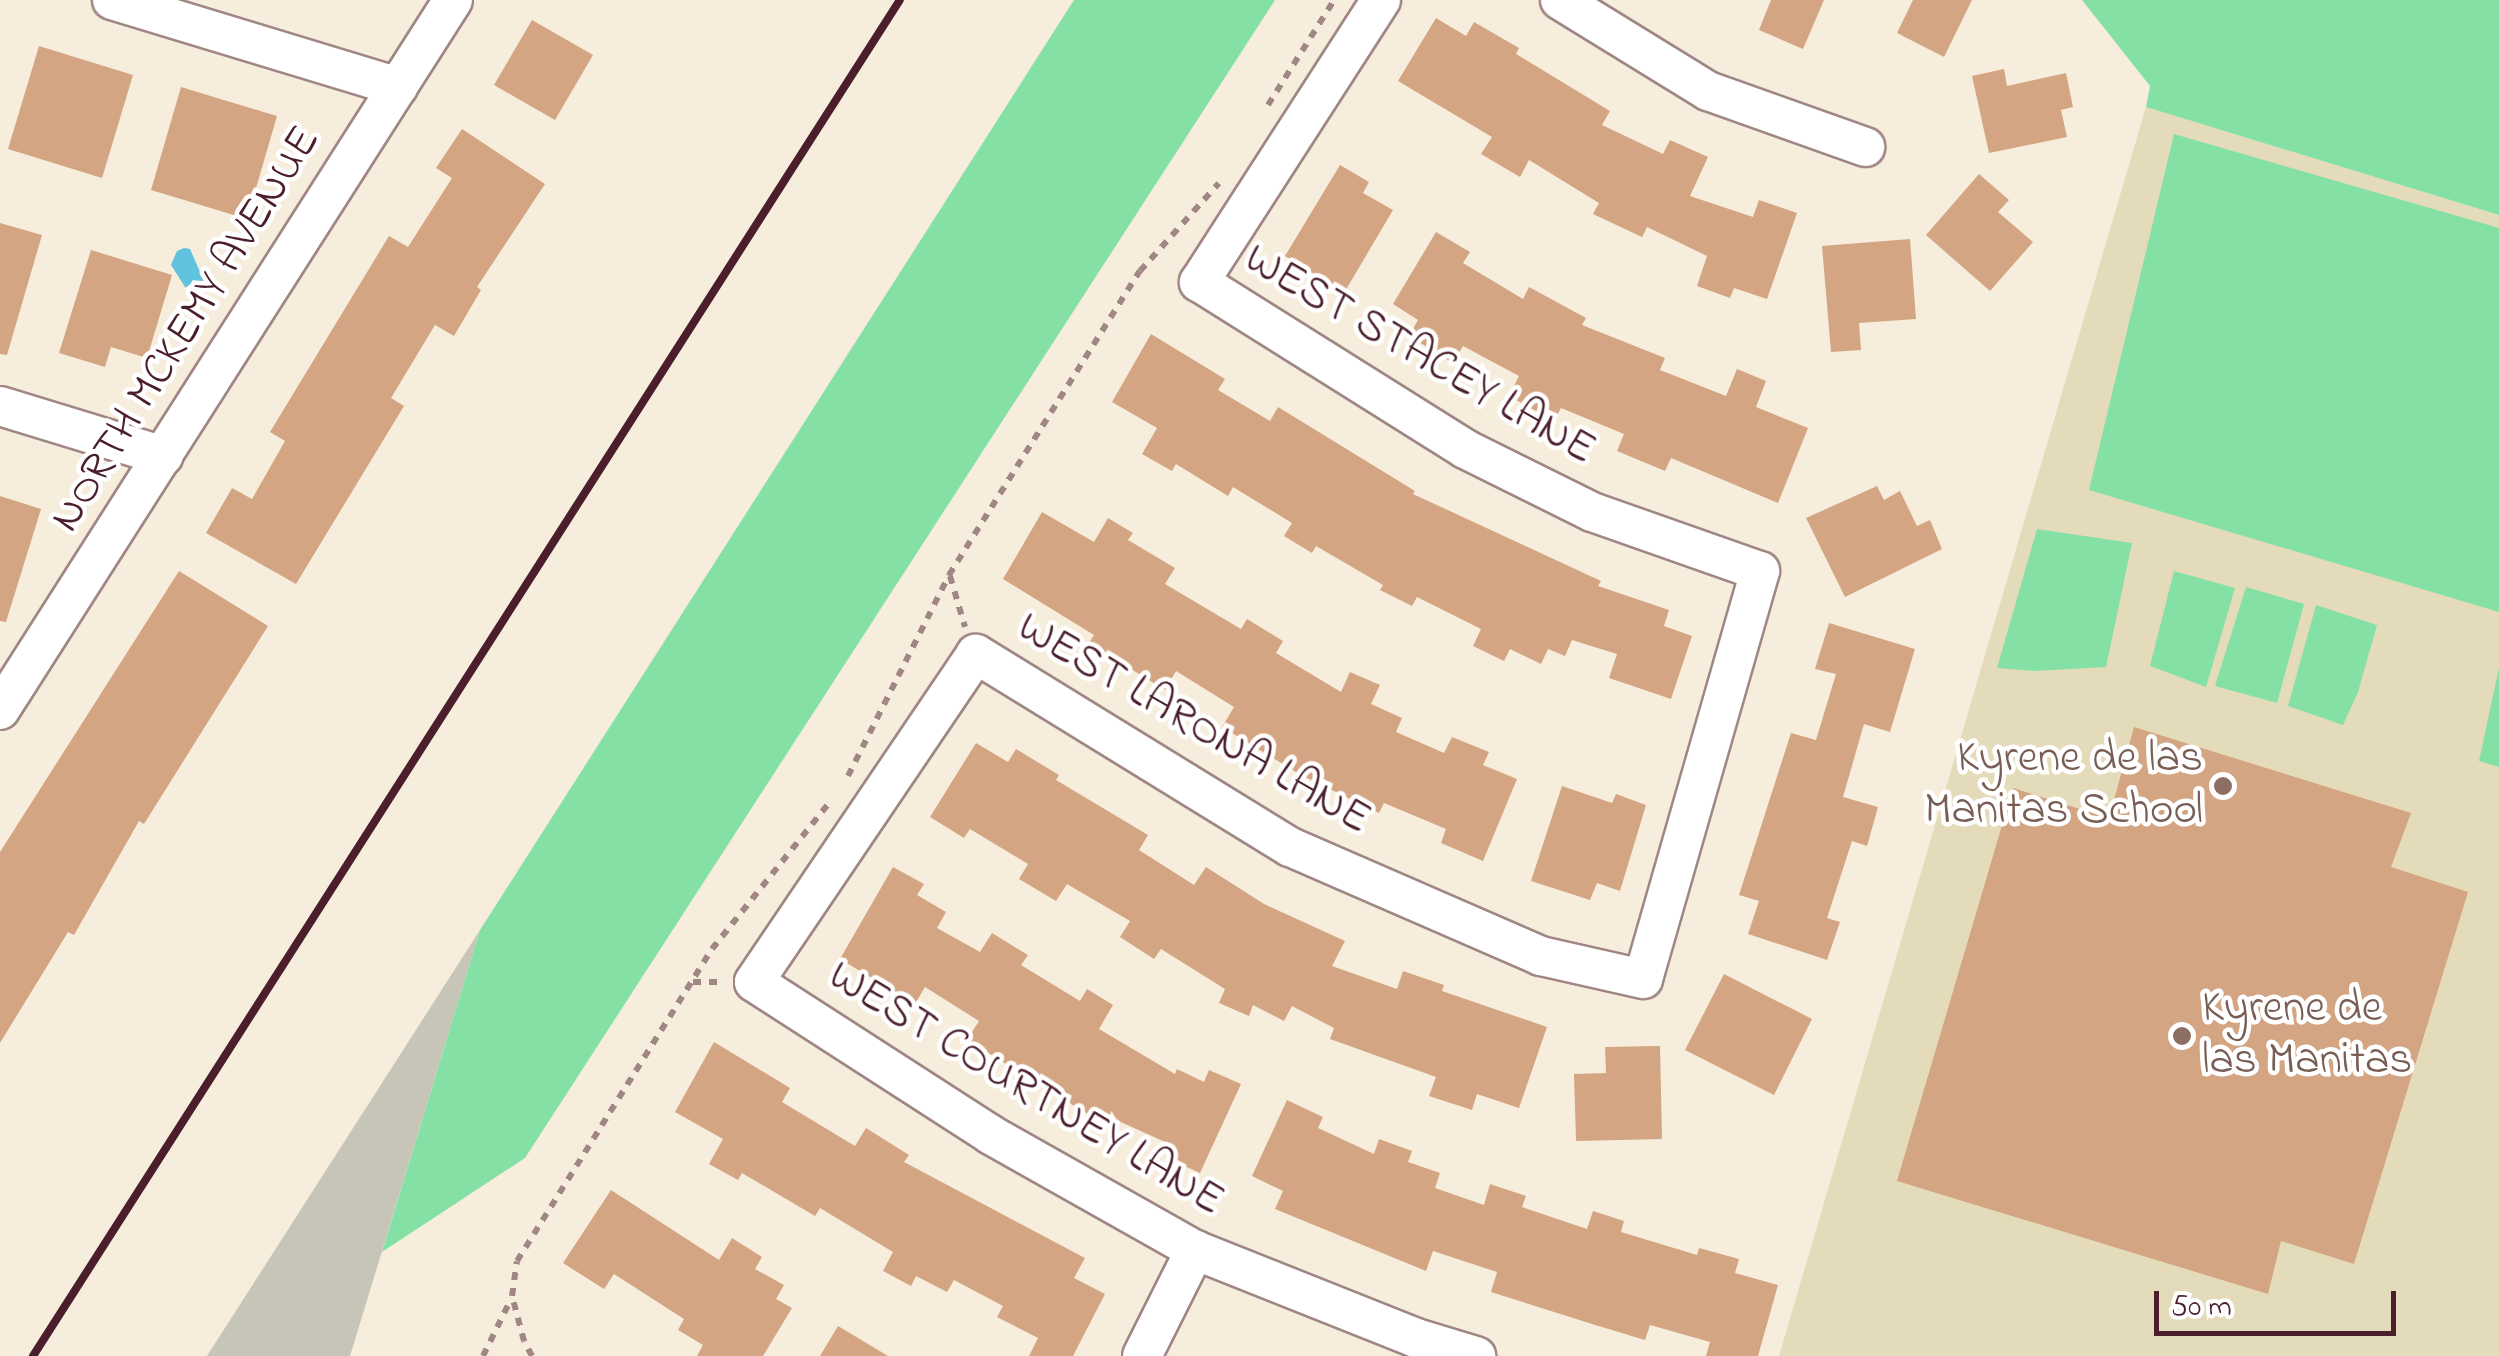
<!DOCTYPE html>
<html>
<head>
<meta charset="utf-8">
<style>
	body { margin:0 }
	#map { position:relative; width:2499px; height:1356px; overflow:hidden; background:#f7eddc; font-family:"Indie Flower",sans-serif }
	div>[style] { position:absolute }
	.built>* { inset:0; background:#e4dbba }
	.industrial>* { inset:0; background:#c6c5b8 }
	.green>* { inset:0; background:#85e0a6 }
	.water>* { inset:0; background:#5fc3dd }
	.building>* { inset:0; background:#d3a582 }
	.path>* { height:6px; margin-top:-3px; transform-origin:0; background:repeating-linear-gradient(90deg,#a08684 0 8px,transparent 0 16px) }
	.roads { filter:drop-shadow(2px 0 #a08684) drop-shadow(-2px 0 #a08684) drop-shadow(0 2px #a08684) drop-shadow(0 -2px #a08684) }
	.minor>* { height:38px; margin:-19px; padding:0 19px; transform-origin:19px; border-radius:19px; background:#fff }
	.rail>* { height:8px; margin:-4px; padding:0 4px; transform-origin:4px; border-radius:4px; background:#4a1f2b }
	.dots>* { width:28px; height:28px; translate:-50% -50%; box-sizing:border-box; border:5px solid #fff; border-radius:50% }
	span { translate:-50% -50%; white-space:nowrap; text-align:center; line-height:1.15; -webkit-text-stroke:9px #fff; paint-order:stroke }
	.street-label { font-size:45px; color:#4a1f2b }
	.education-label { font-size:45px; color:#785e54 }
	.right { translate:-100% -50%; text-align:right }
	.left { translate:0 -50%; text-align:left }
	.scale { position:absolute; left:2154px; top:1291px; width:242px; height:45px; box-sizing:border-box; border:5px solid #4a1f2b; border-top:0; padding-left:12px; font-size:30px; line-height:35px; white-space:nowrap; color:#4a1f2b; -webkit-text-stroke:8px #fff; paint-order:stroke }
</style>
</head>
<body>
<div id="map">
	<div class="built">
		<i style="clip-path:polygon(2146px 107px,2499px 215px,2499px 1356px,1779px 1356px)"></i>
	</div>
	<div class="industrial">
		<i style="clip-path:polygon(480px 930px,350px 1356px,207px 1356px)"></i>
	</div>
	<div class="green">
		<i style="clip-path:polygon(1074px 0,1275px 0,525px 1158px,382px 1252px,480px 930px)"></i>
		<i style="clip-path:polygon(2082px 0,2499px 0,2499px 215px,2146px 107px,2150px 86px)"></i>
		<i style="clip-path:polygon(2174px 134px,2499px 228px,2499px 612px,2089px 490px)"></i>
		<i style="clip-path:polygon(2037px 529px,2132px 543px,2106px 667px,2035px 671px,1997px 668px)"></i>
		<i style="clip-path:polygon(2174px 571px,2235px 588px,2206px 687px,2150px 666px)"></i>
		<i style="clip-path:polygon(2246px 587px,2304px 604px,2277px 703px,2215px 686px)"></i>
		<i style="clip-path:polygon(2316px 605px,2377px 625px,2358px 692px,2343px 725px,2288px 706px)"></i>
		<i style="clip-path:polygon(2499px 668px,2499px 767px,2479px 761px)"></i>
	</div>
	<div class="water">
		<i style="clip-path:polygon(184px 248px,190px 249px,204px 281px,195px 293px,187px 290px,171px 265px,177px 251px)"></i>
	</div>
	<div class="building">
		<i style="clip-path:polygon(1771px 0,1824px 0,1803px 49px,1759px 30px)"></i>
		<i style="clip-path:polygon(1913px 0,1972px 0,1944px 57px,1897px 33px)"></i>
		<i style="clip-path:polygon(1436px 18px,1466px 36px,1474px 22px,1519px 48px,1516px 54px,1610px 111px,1602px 125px,1663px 154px,1670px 140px,1708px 157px,1690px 196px,1753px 217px,1759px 200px,1797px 213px,1767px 299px,1734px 288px,1730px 298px,1697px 286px,1707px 256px,1647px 227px,1642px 237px,1593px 214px,1599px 203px,1529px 160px,1520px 177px,1481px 154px,1492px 137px,1398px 81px)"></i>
		<i style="clip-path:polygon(532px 20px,593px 55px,555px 120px,494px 85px)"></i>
		<i style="clip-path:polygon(39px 46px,133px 75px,102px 178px,8px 149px)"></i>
		<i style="clip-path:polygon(2004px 69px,2007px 86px,2066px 73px,2073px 107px,2061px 110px,2067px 137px,1989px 153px,1972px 76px)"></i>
		<i style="clip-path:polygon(181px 87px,277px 116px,247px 219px,151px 190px)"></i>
		<i style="clip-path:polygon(462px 129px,545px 184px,477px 287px,481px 290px,454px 336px,435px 325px,391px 398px,404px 406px,296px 584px,206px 533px,232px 488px,252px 499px,285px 441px,270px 432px,389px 236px,408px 247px,452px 178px,436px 168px)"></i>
		<i style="clip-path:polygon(1340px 165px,1369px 182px,1363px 193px,1393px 210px,1344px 293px,1285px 256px)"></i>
		<i style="clip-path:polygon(1979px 174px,2009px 200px,1998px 212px,2033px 242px,1990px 291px,1926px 235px)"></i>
		<i style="clip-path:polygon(0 223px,42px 235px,7px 355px,0 354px)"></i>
		<i style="clip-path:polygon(1436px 232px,1470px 252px,1463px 263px,1523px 299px,1529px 287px,1586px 318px,1582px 325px,1665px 358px,1660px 370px,1726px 396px,1737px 369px,1766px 381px,1756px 407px,1808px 428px,1778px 503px,1671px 458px,1665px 471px,1617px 451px,1624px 434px,1561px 408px,1554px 421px,1509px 396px,1519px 376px,1463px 346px,1453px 363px,1409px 336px,1418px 320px,1393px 304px)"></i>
		<i style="clip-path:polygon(1910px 239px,1916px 319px,1859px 323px,1861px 350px,1831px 352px,1822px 246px)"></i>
		<i style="clip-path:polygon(91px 250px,172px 275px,147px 358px,111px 347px,105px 367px,59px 353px)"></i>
		<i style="clip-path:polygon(1151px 334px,1225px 379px,1218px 390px,1270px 421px,1278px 407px,1415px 491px,1413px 494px,1601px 581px,1598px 586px,1669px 610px,1664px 626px,1692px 636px,1671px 699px,1609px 678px,1617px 654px,1572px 640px,1565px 656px,1548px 649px,1541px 664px,1510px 649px,1504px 661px,1473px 646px,1481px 629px,1417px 597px,1412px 606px,1380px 590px,1383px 585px,1316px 546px,1312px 553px,1284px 536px,1292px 523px,1233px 487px,1228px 496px,1176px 464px,1172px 471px,1142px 454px,1157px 428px,1112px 402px)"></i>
		<i style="clip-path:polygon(1877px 486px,1884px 500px,1900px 491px,1917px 526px,1930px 520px,1942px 549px,1845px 597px,1806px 518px)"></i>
		<i style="clip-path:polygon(0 496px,41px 509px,6px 622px,0 621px)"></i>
		<i style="clip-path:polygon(1042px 512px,1094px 542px,1108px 518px,1133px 533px,1128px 540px,1175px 568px,1165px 584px,1241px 629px,1247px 619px,1283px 641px,1276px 653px,1341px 692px,1350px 672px,1380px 685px,1371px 704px,1402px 718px,1396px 732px,1444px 753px,1452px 737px,1489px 752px,1483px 765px,1517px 779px,1483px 861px,1441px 843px,1446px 829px,1384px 803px,1379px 813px,1301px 775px,1222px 727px,1234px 707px,1176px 671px,1165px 690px,1089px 643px,1094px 635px,1003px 579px)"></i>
		<i style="clip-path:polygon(179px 571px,268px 626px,144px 824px,139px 821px,74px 935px,68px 932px,0 1043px,0 852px)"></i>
		<i style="clip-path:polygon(1829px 623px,1915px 649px,1890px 732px,1864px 724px,1843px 797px,1878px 807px,1867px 846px,1852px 841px,1827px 918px,1840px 922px,1827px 960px,1748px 934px,1759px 901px,1739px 895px,1791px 733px,1816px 740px,1836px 674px,1815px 669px)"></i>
		<i style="clip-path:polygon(2134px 727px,2411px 813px,2391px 867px,2468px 892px,2354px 1264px,2281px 1241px,2268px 1294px,1897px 1181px,2013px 788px,2109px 818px)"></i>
		<i style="clip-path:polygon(976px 743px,1008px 762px,1016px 749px,1059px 775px,1056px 780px,1148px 835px,1139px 850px,1194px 885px,1206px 867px,1264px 904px,1345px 941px,1332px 966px,1397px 989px,1403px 971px,1444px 985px,1442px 991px,1547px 1027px,1519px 1108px,1477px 1094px,1472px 1110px,1429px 1096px,1436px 1077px,1330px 1039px,1334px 1028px,1292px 1006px,1284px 1021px,1253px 1005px,1249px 1016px,1219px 1003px,1225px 989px,1161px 949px,1154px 959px,1120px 937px,1130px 921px,1067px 884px,1056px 901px,1019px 879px,1028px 864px,970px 829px,964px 838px,930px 817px)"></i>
		<i style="clip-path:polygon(1562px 786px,1612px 803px,1616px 794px,1646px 805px,1620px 891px,1597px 883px,1590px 900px,1531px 881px)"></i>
		<i style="clip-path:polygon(893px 867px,924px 884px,917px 895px,946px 912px,937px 928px,980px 952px,992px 933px,1028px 955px,1021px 965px,1080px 1001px,1087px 989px,1113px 1005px,1099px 1029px,1175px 1074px,1177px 1069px,1204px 1082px,1209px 1070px,1241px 1084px,1200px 1173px,1169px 1159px,1174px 1146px,1114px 1119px,1109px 1127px,967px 1040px,979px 1021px,925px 987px,915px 1004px,840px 959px)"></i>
		<i style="clip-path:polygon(1724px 974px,1812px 1019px,1774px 1095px,1685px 1050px)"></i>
		<i style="clip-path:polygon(714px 1042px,790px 1088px,782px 1102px,855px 1146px,866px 1128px,909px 1155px,904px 1162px,1085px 1258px,1074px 1278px,1105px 1294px,1073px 1356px,1029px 1356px,1038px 1338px,997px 1317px,1003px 1306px,954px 1280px,947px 1292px,916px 1276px,911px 1286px,883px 1271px,893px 1252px,820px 1208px,815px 1216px,742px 1173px,738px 1180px,709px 1164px,723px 1139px,675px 1112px)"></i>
		<i style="clip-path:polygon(1660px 1046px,1662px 1139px,1576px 1141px,1574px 1074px,1606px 1073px,1605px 1047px)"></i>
		<i style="clip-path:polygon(1287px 1100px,1323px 1117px,1318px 1128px,1374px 1154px,1379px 1139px,1412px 1151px,1408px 1162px,1440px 1173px,1435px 1188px,1484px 1205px,1490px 1184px,1526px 1196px,1522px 1207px,1587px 1229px,1593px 1211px,1624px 1221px,1621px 1232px,1697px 1255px,1699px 1248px,1739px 1259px,1735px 1273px,1778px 1285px,1758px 1356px,1706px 1356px,1710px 1342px,1650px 1325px,1645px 1340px,1592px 1324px,1491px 1292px,1497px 1272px,1433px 1251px,1426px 1271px,1275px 1209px,1283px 1191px,1252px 1176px)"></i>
		<i style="clip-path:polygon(611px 1190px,719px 1260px,732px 1238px,762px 1257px,755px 1269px,784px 1285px,776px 1299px,792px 1308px,763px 1356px,697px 1356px,703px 1345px,678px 1330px,684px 1319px,614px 1274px,604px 1289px,563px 1263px)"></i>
		<i style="clip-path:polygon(838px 1326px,888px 1356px,820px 1356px)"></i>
	</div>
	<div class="path">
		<i style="left:1268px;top:105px;width:124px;rotate:-57.8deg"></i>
		<i style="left:950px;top:576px;width:53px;rotate:73.6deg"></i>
		<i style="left:848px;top:776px;width:225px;rotate:-63.3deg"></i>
		<i style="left:949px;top:575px;width:359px;rotate:-57.9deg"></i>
		<i style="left:1140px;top:271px;width:118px;rotate:-48.1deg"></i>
		<i style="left:693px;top:982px;width:28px"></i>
		<i style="left:483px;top:1356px;width:64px;rotate:-63.8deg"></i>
		<i style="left:532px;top:1356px;width:17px;rotate:-118deg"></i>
		<i style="left:524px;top:1341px;width:47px;rotate:-104.9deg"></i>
		<i style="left:512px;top:1296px;width:35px;rotate:-82deg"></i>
		<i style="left:517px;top:1261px;width:368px;rotate:-58deg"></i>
		<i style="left:712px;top:949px;width:187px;rotate:-51.3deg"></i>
	</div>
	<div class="roads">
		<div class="minor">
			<i style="left:112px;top:0;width:299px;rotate:16.9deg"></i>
			<i style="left:1381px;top:0;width:336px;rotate:122.8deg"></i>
			<i style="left:1199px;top:282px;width:314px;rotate:32.1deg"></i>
			<i style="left:1465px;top:449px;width:142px;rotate:26.4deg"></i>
			<i style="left:1592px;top:512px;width:178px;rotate:19.4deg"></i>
			<i style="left:1760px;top:571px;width:424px;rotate:106deg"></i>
			<i style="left:1643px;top:979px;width:105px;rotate:-167.3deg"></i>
			<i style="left:1541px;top:956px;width:274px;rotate:-156.5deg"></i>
			<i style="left:1290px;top:847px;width:369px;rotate:-148.4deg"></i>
			<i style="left:976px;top:654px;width:396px;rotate:124.1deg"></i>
			<i style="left:754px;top:982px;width:282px;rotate:32.8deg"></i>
			<i style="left:991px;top:1135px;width:234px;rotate:29.4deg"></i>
			<i style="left:1195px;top:1250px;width:238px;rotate:21.7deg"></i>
			<i style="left:1416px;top:1338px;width:63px;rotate:16.7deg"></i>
			<i style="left:1560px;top:0;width:174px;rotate:31.6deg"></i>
			<i style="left:1708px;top:91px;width:167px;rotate:19.6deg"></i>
			<i style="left:0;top:406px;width:171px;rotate:17deg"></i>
			<i style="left:0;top:710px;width:842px;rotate:-57.46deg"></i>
			<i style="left:1142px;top:1356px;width:119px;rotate:-63.4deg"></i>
		</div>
	</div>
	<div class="rail">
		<i style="left:33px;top:1356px;width:1609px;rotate:-57.41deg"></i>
	</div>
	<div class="dots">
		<i style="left:2223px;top:786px;background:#8d6e63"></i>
		<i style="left:2182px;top:1036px;background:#8d6e63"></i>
	</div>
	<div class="street-label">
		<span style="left:187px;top:330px;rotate:-58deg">NORTH MCKEMY AVENUE</span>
		<span style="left:1419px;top:356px;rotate:30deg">WEST STACEY LANE</span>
		<span style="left:1193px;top:725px;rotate:30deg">WEST LARONA LANE</span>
		<span style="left:1025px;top:1090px;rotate:31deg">WEST COURTNEY LANE</span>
	</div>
	<div class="education-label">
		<span class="right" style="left:2203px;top:786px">Kyrene de las<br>Manitas School</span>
		<span class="left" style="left:2202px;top:1036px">Kyrene de<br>las Manitas</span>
	</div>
	<div class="scale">50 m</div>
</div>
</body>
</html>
